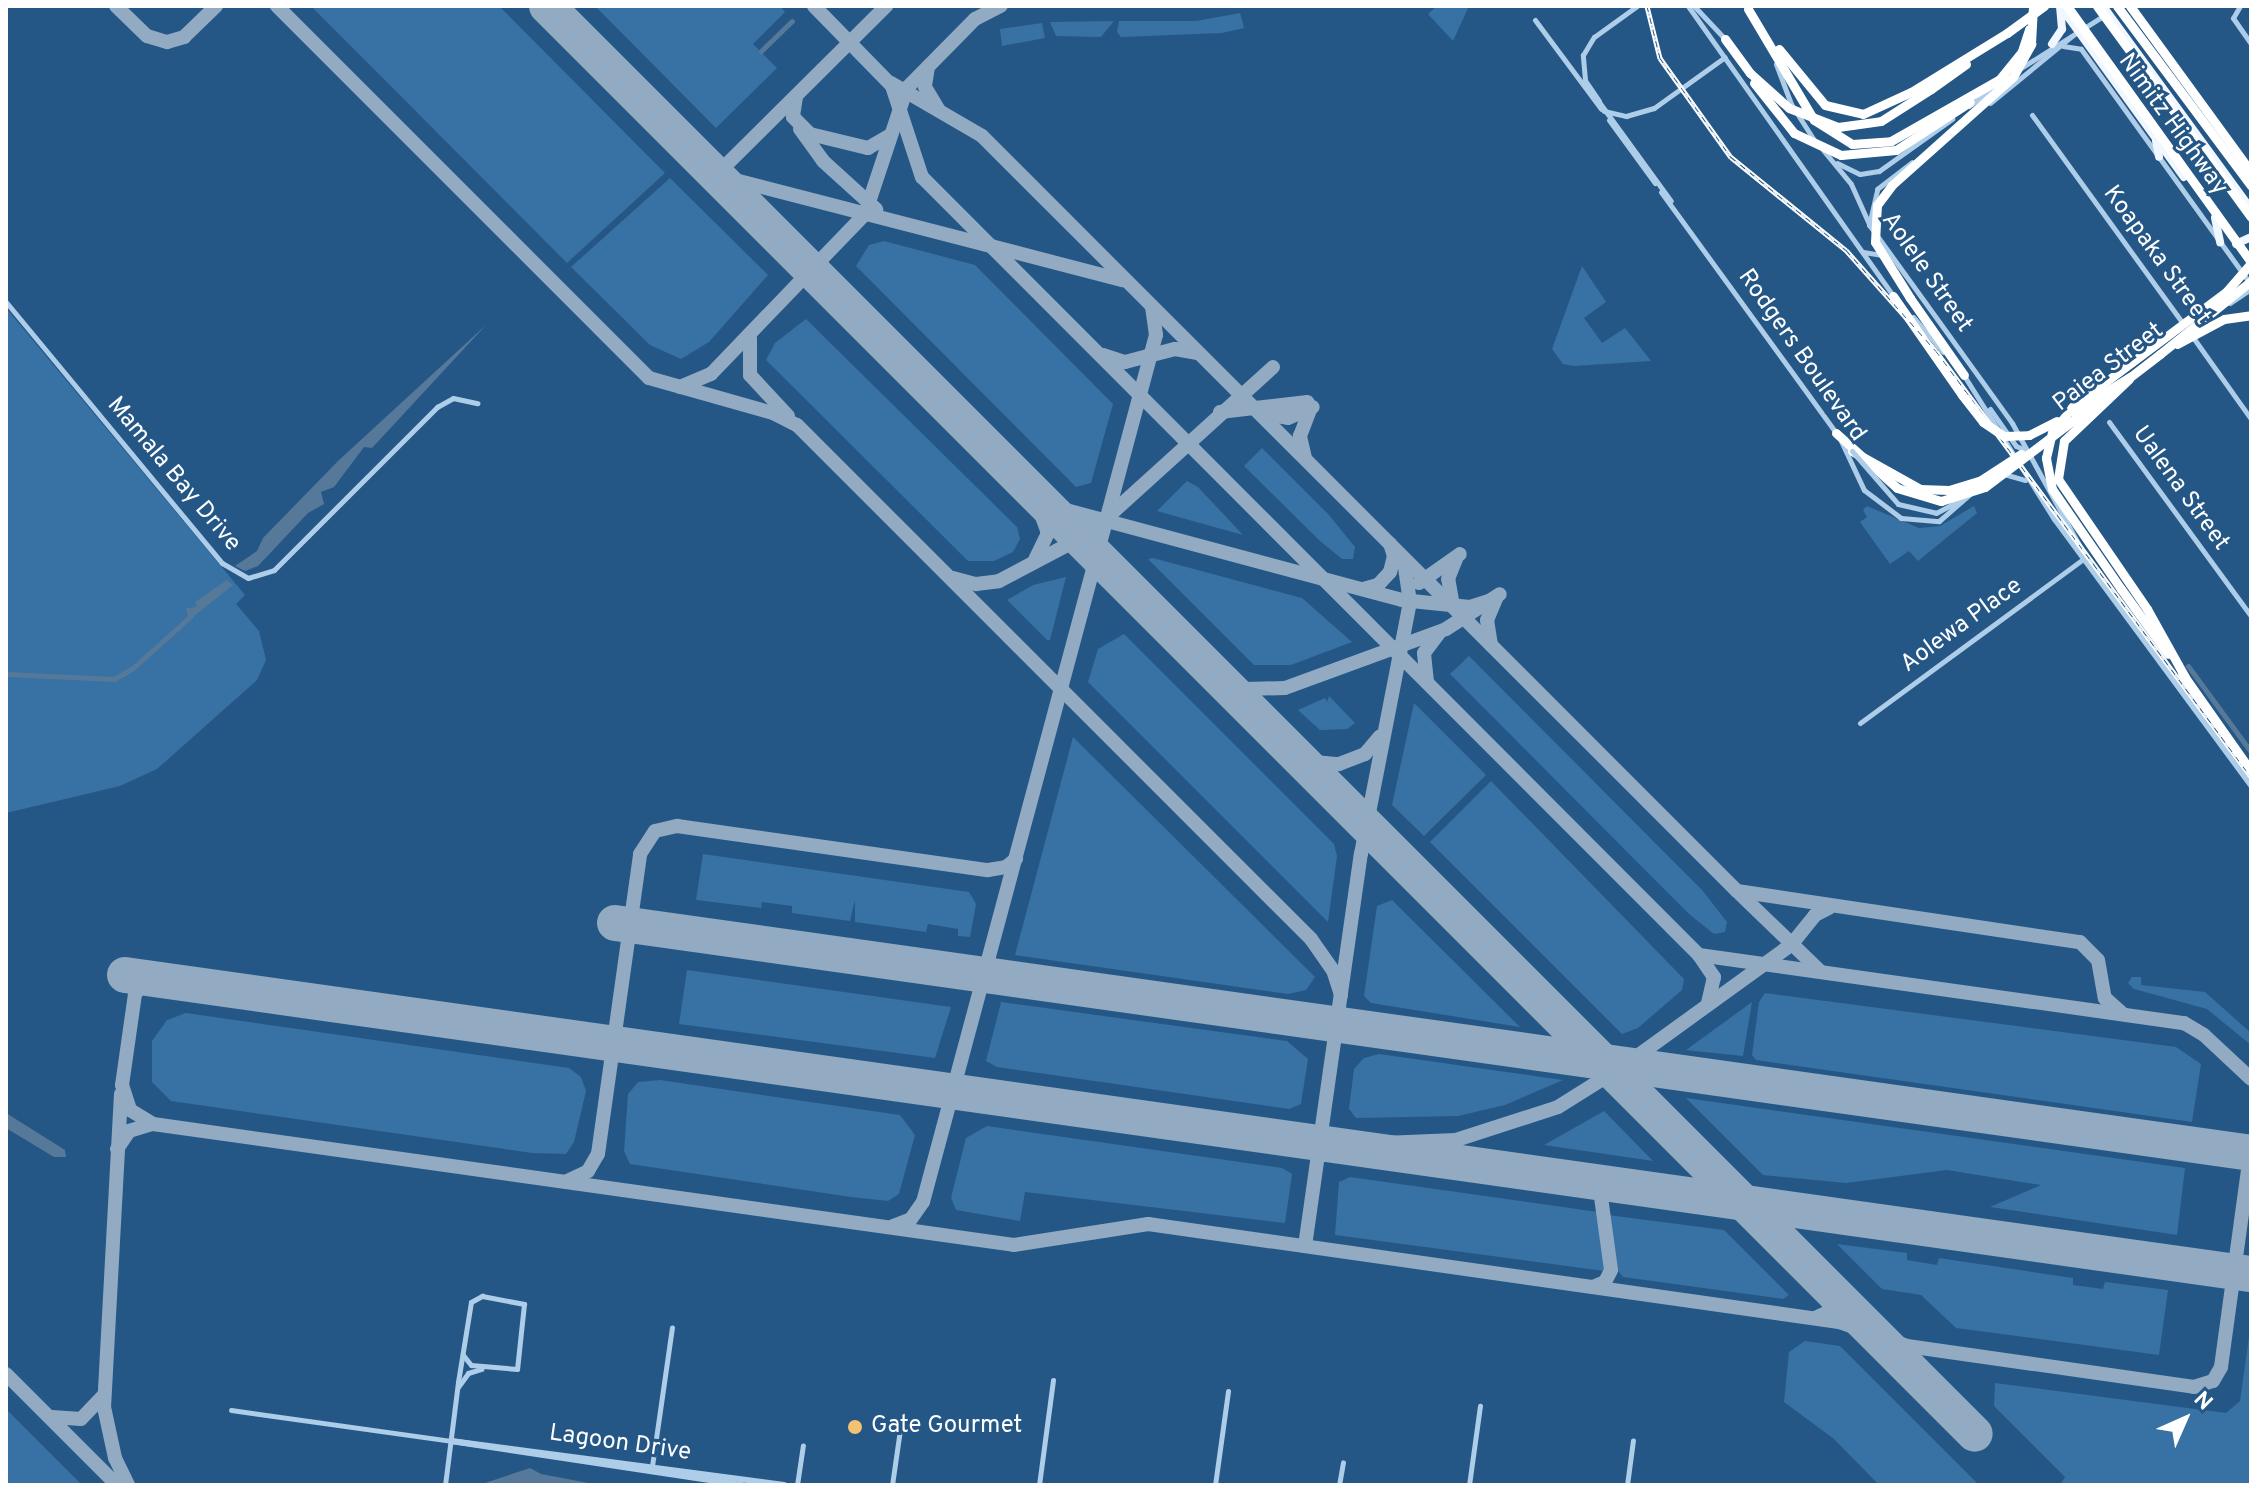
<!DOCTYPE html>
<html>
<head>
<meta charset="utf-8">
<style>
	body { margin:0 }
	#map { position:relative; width:2257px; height:1491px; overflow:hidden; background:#245786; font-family:Overpass,sans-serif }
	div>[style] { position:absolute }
	.green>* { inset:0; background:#3871a3 }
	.water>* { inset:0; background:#56799a }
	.canal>* { height:5px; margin:-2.5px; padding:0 2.5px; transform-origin:2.5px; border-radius:2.5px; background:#56799a }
	.taxiway>* { height:14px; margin:-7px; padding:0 7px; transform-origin:7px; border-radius:7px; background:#92abc2 }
	.runway>* { height:36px; margin:-18px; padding:0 18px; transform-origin:18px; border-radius:18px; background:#92abc2 }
	.minor>* { height:5px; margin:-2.5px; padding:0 2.5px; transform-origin:2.5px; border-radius:2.5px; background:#aecde9 }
	.tertiary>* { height:6px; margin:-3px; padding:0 3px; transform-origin:3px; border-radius:3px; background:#aecde9 }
	.primary>* { height:8px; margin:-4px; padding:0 4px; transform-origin:4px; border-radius:4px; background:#f1f7fe }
	.motorway>* { height:9px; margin:-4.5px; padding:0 4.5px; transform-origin:4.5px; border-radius:4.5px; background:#fff }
	.rail>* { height:5px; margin-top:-2.5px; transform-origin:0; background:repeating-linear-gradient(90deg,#245786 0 6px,#fff 0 12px); box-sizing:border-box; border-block:2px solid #fff }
	.minor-bridge>* { height:5px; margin:-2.5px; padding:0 2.5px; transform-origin:2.5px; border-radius:2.5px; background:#aecde9 }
	.motorway-bridge>* { height:9px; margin:-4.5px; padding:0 4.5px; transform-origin:4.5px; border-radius:4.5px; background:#fff }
	.dots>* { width:22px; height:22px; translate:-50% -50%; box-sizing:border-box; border:4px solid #245786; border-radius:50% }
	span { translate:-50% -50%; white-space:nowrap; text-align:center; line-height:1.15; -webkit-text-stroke:6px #245786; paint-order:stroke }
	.street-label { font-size:24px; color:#fff }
	.poi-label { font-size:24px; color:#fff }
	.left { translate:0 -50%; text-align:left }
	.frame { position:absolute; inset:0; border:8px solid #fff; pointer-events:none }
	.north { position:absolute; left:2145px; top:1379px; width:80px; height:80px; -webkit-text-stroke:6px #245786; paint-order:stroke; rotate:45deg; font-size:22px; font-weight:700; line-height:32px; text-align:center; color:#fff }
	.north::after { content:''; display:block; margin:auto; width:28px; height:36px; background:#fff; clip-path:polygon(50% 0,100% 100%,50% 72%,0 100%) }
</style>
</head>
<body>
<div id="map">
	<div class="green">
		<i style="clip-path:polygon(311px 6px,499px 6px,665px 173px,567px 263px)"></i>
		<i style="clip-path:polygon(595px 6px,780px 6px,785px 12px,753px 44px,777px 68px,716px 128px)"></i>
		<i style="clip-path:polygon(1437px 6px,1469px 6px,1453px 41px,1428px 14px)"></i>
		<i style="clip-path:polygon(1240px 13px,1244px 28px,1222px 33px,1121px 37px,1117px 32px,1119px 21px,1196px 21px)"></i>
		<i style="clip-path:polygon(1114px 21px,1101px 37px,1056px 36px,1050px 22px)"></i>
		<i style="clip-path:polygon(1042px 23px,1045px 38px,1002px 46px,1000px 29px)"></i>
		<i style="clip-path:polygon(670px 178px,768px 275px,709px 342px,681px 359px,650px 345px,571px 267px)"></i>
		<i style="clip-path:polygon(884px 241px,975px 265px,1113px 404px,1091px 483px,1076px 487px,856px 266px,869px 245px)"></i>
		<i style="clip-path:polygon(1582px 266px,1606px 302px,1584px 318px,1602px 343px,1625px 328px,1651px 361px,1574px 366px,1563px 364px,1552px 349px)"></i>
		<i style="clip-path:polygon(6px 308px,245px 595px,236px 604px,259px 631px,266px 660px,257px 680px,157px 769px,120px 786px,6px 813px)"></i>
		<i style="clip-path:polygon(806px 319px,1017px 527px,1020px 539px,1013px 552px,994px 561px,968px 561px,766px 360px,775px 343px)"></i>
		<i style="clip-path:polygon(1262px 448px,1329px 515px,1355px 547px,1353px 559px,1342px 559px,1320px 541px,1244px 466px)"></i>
		<i style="clip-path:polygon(1187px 481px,1198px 487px,1243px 535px,1157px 511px)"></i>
		<i style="clip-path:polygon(1867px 506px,1919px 528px,1940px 526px,1974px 506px,1977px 513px,1918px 561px,1909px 551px,1890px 564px,1860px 522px,1867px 517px,1863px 510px)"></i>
		<i style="clip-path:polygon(1153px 558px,1302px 598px,1352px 642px,1291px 665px,1254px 665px,1148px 559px)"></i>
		<i style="clip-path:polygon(1066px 577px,1050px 640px,1047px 640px,1007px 600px,1033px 585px)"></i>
		<i style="clip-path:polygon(1124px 634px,1334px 844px,1337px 856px,1328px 922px,1088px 682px,1098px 649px)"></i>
		<i style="clip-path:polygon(1469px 656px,1702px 890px,1727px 922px,1725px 932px,1714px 934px,1689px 914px,1450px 674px)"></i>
		<i style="clip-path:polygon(1329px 696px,1355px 723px,1347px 729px,1320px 730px,1298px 710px,1325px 698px,1327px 702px)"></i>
		<i style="clip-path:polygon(1414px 703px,1486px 775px,1424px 836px,1392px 805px)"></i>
		<i style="clip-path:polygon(1073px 737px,1315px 977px,1306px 990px,1288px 994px,1015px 955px)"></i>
		<i style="clip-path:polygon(1491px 781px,1684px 979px,1682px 990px,1638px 1028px,1622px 1034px,1430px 842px)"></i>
		<i style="clip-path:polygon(703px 854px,969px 892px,976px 904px,970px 937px,958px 936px,958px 929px,928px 924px,926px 932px,855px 922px,855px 900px,850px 921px,792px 913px,792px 906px,762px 902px,761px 908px,696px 900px)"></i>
		<i style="clip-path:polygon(1392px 900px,1520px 1027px,1371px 1003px,1364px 996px,1377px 906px)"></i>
		<i style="clip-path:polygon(687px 970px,951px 1007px,935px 1058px,679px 1024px)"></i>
		<i style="clip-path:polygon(2132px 977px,2141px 977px,2141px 985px,2205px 992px,2251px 1033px,2251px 1045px,2207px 1009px,2134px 989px,2128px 983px)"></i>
		<i style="clip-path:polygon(1765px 993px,2176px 1047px,2201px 1064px,2192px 1122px,1756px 1060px,1752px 1055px,1759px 1002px)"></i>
		<i style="clip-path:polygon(1001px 1002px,1287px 1041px,1308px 1059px,1301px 1104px,1289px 1109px,997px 1067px,986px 1061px)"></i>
		<i style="clip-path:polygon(1752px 1002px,1743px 1056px,1685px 1050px,1686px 1050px)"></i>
		<i style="clip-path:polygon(186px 1013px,569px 1068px,581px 1077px,586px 1091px,574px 1142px,566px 1154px,532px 1153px,171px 1101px,152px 1082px,152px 1041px,167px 1020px)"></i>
		<i style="clip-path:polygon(1379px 1054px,1563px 1080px,1505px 1105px,1458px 1116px,1356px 1118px,1349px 1109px,1354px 1069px,1364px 1058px)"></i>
		<i style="clip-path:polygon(660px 1080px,900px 1115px,915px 1135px,899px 1194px,888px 1201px,851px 1197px,630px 1164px,624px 1151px,628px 1094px,638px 1082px)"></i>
		<i style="clip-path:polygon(1686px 1098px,2185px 1168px,2177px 1235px,1990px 1207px,2041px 1185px,1947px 1170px,1846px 1183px,1763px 1175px)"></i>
		<i style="clip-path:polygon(1604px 1111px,1653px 1161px,1544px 1145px)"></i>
		<i style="clip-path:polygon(987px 1126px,1282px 1168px,1292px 1174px,1285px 1223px,1025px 1192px,1020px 1221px,956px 1210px,951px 1198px,966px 1138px)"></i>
		<i style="clip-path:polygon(1350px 1177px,1598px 1212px,1604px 1271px,1335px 1235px,1339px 1182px)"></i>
		<i style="clip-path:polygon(1608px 1215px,1724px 1230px,1789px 1295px,1783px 1299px,1623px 1277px,1615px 1267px)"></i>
		<i style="clip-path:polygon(1837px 1244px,1907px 1253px,1907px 1260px,1937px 1265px,1939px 1258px,2073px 1278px,2073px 1285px,2103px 1289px,2105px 1282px,2168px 1290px,2159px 1355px,1956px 1328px,1921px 1295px,1882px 1289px)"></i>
		<i style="clip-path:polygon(2251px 1323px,2251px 1485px,2060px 1485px,2065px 1477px,1994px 1406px,1995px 1383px,2226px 1413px,2240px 1401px)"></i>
		<i style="clip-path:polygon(1805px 1341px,1840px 1346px,1979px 1485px,1879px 1485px,1834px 1439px,1784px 1402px,1789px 1352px)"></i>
		<i style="clip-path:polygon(6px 1409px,82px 1485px,6px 1485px)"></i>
	</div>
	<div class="water">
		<i style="clip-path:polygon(486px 325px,372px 448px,364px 447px,334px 487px,321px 492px,324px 504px,308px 513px,258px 566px,245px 571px,235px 566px,257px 551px,263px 538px,338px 461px)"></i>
		<i style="clip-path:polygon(227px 580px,233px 585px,189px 620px,186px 608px,197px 607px,195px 602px)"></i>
		<i style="clip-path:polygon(6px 1113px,65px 1150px,66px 1157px,54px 1157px,6px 1128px)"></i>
		<i style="clip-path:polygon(530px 1468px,541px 1474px,599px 1485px,479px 1485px)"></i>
	</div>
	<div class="canal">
		<i style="left:761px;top:51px;width:43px;rotate:-44.1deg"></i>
		<i style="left:2188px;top:666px;width:107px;rotate:53.8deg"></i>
		<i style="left:6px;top:674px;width:108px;rotate:2.7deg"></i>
		<i style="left:114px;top:679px;width:22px;rotate:-30deg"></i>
		<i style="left:133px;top:668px;width:78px;rotate:-41.9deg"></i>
	</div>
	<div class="taxiway">
		<i style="left:116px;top:6px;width:43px;rotate:44.1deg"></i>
		<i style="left:147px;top:36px;width:21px;rotate:17deg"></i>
		<i style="left:167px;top:42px;width:18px;rotate:-16deg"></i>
		<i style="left:184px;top:37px;width:45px;rotate:-44.1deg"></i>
		<i style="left:277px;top:6px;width:526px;rotate:45deg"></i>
		<i style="left:649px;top:378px;width:129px;rotate:15.8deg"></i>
		<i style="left:773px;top:413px;width:27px;rotate:27deg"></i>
		<i style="left:797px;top:425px;width:727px;rotate:45deg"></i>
		<i style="left:1311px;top:939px;width:38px;rotate:55deg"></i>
		<i style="left:1333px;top:970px;width:26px;rotate:72deg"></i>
		<i style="left:814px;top:6px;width:112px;rotate:45.7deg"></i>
		<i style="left:892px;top:86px;width:96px;rotate:71.8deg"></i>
		<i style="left:922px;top:177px;width:1100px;rotate:45.04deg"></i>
		<i style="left:1699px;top:955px;width:490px;rotate:8deg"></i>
		<i style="left:2184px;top:1023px;width:23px;rotate:31deg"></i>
		<i style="left:2204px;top:1035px;width:64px;rotate:43.1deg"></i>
		<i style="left:928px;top:67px;width:20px;rotate:99deg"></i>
		<i style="left:925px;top:87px;width:26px;rotate:59deg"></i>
		<i style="left:891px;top:83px;width:105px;rotate:30.2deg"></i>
		<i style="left:982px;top:136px;width:1068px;rotate:45deg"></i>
		<i style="left:1737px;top:891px;width:347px;rotate:8.5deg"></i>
		<i style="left:2080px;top:942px;width:25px;rotate:45deg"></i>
		<i style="left:2098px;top:960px;width:39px;rotate:80deg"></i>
		<i style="left:2105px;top:998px;width:24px;rotate:42deg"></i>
		<i style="left:796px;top:97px;width:20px;rotate:99deg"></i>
		<i style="left:793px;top:117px;width:24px;rotate:45deg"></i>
		<i style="left:810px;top:134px;width:60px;rotate:13.6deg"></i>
		<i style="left:868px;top:148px;width:24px;rotate:-30deg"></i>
		<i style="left:800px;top:129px;width:39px;rotate:54deg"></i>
		<i style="left:823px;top:161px;width:72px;rotate:42.2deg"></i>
		<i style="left:716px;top:175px;width:420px;rotate:14.5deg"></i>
		<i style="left:716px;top:175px;width:240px;rotate:-44.8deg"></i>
		<i style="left:750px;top:338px;width:37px;rotate:90deg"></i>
		<i style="left:750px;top:375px;width:56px;rotate:47.2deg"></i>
		<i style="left:1103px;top:355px;width:23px;rotate:18deg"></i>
		<i style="left:1125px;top:362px;width:52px;rotate:-14.6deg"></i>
		<i style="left:1175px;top:349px;width:23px;rotate:10deg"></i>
		<i style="left:680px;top:387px;width:34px;rotate:-23deg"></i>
		<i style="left:711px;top:374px;width:222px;rotate:-46.1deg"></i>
		<i style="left:865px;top:214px;width:133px;rotate:-71.6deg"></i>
		<i style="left:907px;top:88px;width:97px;rotate:-45.4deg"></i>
		<i style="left:975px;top:19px;width:29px;rotate:-27deg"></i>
		<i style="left:1220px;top:412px;width:88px;rotate:-6.6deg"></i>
		<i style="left:1261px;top:414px;width:27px;rotate:8deg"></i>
		<i style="left:1288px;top:418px;width:27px;rotate:-24deg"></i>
		<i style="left:1305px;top:458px;width:23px;rotate:-103deg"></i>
		<i style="left:1300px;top:436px;width:28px;rotate:-69deg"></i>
		<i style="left:1029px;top:488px;width:43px;rotate:30.7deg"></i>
		<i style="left:1066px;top:510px;width:348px;rotate:15deg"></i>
		<i style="left:1402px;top:600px;width:68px;rotate:5.9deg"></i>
		<i style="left:1470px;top:607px;width:20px;rotate:-18deg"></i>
		<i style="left:1034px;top:495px;width:40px;rotate:69.8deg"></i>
		<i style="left:1048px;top:533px;width:30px;rotate:116deg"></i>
		<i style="left:953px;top:578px;width:24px;rotate:15deg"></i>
		<i style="left:976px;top:584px;width:23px;rotate:-7deg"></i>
		<i style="left:999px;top:581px;width:103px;rotate:-27.8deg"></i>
		<i style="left:1090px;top:533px;width:247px;rotate:-42.2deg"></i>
		<i style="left:1419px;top:583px;width:50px;rotate:-35.3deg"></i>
		<i style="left:1363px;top:589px;width:16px;rotate:-15deg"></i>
		<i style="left:1378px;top:585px;width:18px;rotate:-47deg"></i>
		<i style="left:1390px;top:572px;width:16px;rotate:-76deg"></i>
		<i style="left:1394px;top:556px;width:13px;rotate:-108deg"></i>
		<i style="left:1453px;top:606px;width:27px;rotate:-100deg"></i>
		<i style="left:1448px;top:579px;width:24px;rotate:-68deg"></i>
		<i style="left:1491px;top:645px;width:25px;rotate:-99deg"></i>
		<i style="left:1487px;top:620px;width:25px;rotate:-67deg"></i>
		<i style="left:1207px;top:666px;width:44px;rotate:31.2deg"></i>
		<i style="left:1245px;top:689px;width:40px;rotate:-1.4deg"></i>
		<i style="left:1285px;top:688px;width:171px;rotate:-20.1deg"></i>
		<i style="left:1446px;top:629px;width:64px;rotate:-32.9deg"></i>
		<i style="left:1427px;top:682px;width:29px;rotate:-96deg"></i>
		<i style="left:1424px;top:653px;width:25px;rotate:-53deg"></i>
		<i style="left:1289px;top:748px;width:29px;rotate:29deg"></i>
		<i style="left:1314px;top:762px;width:25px;rotate:5deg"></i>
		<i style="left:1339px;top:764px;width:28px;rotate:-21deg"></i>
		<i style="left:1365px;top:754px;width:23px;rotate:-50deg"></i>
		<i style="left:1740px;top:894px;width:111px;rotate:43.9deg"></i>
		<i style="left:1699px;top:955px;width:27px;rotate:56deg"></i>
		<i style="left:1714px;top:977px;width:28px;rotate:103deg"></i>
		<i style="left:162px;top:980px;width:19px;rotate:168deg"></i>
		<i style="left:143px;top:984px;width:13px;rotate:129deg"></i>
		<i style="left:135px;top:994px;width:92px;rotate:98.1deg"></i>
		<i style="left:122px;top:1085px;width:26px;rotate:72deg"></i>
		<i style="left:130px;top:1110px;width:27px;rotate:31deg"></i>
		<i style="left:153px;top:1124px;width:869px;rotate:8deg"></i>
		<i style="left:1014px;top:1245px;width:136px;rotate:-8.9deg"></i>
		<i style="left:1148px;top:1224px;width:698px;rotate:8.07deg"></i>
		<i style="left:1839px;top:1322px;width:72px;rotate:19.4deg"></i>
		<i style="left:1907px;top:1346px;width:290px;rotate:8.1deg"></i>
		<i style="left:2194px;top:1387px;width:20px;rotate:-18deg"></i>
		<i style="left:2213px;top:1381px;width:16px;rotate:-60deg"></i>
		<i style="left:2221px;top:1367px;width:220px;rotate:-82.2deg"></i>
		<i style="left:121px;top:1094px;width:313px;rotate:93.1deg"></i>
		<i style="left:104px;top:1407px;width:52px;rotate:77.8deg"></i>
		<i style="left:115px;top:1458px;width:30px;rotate:64deg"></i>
		<i style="left:1335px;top:1145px;width:121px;rotate:-2.4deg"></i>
		<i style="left:1456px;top:1140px;width:107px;rotate:-17.9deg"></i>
		<i style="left:1558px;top:1107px;width:79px;rotate:-32.1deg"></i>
		<i style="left:1625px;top:1065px;width:205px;rotate:-35.9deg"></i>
		<i style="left:1791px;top:945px;width:38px;rotate:-51deg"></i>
		<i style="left:1815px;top:915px;width:16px;rotate:-27deg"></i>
		<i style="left:117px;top:1149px;width:22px;rotate:-56deg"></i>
		<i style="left:129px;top:1131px;width:24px;rotate:-17deg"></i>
		<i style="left:567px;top:1181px;width:23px;rotate:-25deg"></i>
		<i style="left:588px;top:1171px;width:20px;rotate:-60deg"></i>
		<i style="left:598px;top:1154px;width:303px;rotate:-82deg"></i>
		<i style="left:640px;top:854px;width:27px;rotate:-57deg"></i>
		<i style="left:655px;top:831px;width:23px;rotate:-13deg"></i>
		<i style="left:677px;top:826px;width:314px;rotate:8.1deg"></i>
		<i style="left:988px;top:870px;width:18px;rotate:-9deg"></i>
		<i style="left:1006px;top:867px;width:13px;rotate:-39deg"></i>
		<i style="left:893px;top:1226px;width:19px;rotate:-21deg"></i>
		<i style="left:911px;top:1219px;width:21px;rotate:-55deg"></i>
		<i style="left:923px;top:1202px;width:898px;rotate:-74.96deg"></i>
		<i style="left:1156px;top:335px;width:27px;rotate:-98deg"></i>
		<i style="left:1305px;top:1246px;width:396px;rotate:-81.9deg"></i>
		<i style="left:1361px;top:854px;width:257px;rotate:-79deg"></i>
		<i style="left:1410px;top:602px;width:41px;rotate:-98.3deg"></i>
		<i style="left:1807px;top:1266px;width:41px;rotate:52.9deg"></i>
		<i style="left:1832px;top:1299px;width:14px;rotate:107deg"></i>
		<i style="left:1828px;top:1312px;width:14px;rotate:155deg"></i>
		<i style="left:1593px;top:1287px;width:13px;rotate:-23deg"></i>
		<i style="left:1605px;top:1282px;width:13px;rotate:-63deg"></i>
		<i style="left:1611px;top:1270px;width:89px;rotate:-97.8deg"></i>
		<i style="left:6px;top:1374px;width:157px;rotate:45deg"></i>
		<i style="left:52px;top:1417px;width:29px;rotate:4deg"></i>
		<i style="left:81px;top:1419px;width:32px;rotate:-46deg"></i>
	</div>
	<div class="runway">
		<i style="left:547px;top:6px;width:2019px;rotate:45deg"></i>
		<i style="left:615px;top:923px;width:1652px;rotate:8deg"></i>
		<i style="left:125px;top:975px;width:2147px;rotate:8.01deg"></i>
	</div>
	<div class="minor">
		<i style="left:1688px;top:6px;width:354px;rotate:54.7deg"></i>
		<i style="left:1694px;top:6px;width:44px;rotate:46.8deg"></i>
		<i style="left:2240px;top:6px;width:14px;rotate:120deg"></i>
		<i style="left:2233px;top:18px;width:32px;rotate:55deg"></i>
		<i style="left:1535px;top:20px;width:111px;rotate:53.4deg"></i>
		<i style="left:2063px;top:46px;width:18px;rotate:9deg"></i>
		<i style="left:2081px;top:49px;width:287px;rotate:54.2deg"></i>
		<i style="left:1776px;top:64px;width:43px;rotate:69.4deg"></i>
		<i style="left:1791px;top:104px;width:43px;rotate:57.4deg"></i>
		<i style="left:2021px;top:68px;width:97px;rotate:-32.4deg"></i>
		<i style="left:1599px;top:101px;width:25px;rotate:-124deg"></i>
		<i style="left:1585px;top:80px;width:25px;rotate:-95deg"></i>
		<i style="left:1583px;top:55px;width:21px;rotate:-59deg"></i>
		<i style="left:1594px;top:37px;width:53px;rotate:-35.8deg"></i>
		<i style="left:1990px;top:103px;width:106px;rotate:-39.3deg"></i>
		<i style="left:1969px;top:106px;width:39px;rotate:-37deg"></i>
		<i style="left:1604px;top:111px;width:23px;rotate:13deg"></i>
		<i style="left:1626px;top:116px;width:29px;rotate:-16deg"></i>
		<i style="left:1654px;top:108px;width:87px;rotate:-35.7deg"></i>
		<i style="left:2032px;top:115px;width:259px;rotate:54.1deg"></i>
		<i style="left:1609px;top:120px;width:78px;rotate:53.9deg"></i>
		<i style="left:1823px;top:150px;width:44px;rotate:50.5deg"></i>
		<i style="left:1851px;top:184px;width:46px;rotate:65.7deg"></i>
		<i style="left:1870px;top:226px;width:243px;rotate:54.2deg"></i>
		<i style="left:2012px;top:423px;width:149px;rotate:61.2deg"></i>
		<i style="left:1837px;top:163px;width:25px;rotate:26deg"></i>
		<i style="left:1860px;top:174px;width:19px;rotate:-9deg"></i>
		<i style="left:1879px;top:171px;width:90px;rotate:-35.5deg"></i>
		<i style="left:1661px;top:192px;width:298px;rotate:54deg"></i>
		<i style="left:1869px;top:225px;width:37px;rotate:-77deg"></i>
		<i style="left:1877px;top:189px;width:44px;rotate:-37.6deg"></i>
		<i style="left:1863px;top:252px;width:20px;rotate:9deg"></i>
		<i style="left:6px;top:302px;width:339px;rotate:50.4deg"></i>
		<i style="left:222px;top:563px;width:30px;rotate:30deg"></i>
		<i style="left:248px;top:578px;width:27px;rotate:-17deg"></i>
		<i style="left:274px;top:570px;width:231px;rotate:-45deg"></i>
		<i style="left:437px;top:407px;width:18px;rotate:-29deg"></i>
		<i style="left:453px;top:398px;width:25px;rotate:12deg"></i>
		<i style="left:2230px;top:303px;width:25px;rotate:-34deg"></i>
		<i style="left:1913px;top:317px;width:46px;rotate:49.4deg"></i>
		<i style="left:2192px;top:336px;width:102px;rotate:54.6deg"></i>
		<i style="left:1963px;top:374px;width:171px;rotate:57.9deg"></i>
		<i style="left:2054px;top:519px;width:332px;rotate:53.6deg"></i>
		<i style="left:1990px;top:409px;width:45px;rotate:54.9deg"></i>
		<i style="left:2016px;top:446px;width:13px;rotate:23deg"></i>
		<i style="left:2109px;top:422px;width:240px;rotate:53.8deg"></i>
		<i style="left:1841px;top:441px;width:54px;rotate:64.9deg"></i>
		<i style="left:1864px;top:490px;width:46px;rotate:37.1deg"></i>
		<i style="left:1901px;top:518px;width:38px;rotate:5deg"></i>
		<i style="left:1939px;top:521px;width:41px;rotate:-41.1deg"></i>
		<i style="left:2004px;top:474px;width:22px;rotate:16deg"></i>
		<i style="left:1898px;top:504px;width:39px;rotate:13deg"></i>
		<i style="left:1936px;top:513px;width:32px;rotate:-28deg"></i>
		<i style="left:1860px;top:723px;width:279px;rotate:-36.3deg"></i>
		<i style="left:458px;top:1387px;width:17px;rotate:-54deg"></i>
		<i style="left:468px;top:1373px;width:14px;rotate:-17deg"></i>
		<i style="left:231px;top:1410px;width:222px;rotate:8deg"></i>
		<i style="left:652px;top:1466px;width:140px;rotate:-81.8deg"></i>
		<i style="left:445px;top:1485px;width:104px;rotate:-82.8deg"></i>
		<i style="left:458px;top:1382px;width:81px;rotate:-80.8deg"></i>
		<i style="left:471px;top:1302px;width:13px;rotate:-29deg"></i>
		<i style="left:482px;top:1296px;width:43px;rotate:10.8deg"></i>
		<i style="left:524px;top:1304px;width:65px;rotate:96.1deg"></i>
		<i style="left:517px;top:1369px;width:46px;rotate:-175deg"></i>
		<i style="left:471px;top:1365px;width:13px;rotate:-129deg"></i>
		<i style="left:797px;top:1485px;width:40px;rotate:-81.5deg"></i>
		<i style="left:892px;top:1485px;width:70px;rotate:-81.8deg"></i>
		<i style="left:1039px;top:1485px;width:106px;rotate:-82.4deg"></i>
		<i style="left:1215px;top:1485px;width:95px;rotate:-82.1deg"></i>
		<i style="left:1339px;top:1485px;width:23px;rotate:-80deg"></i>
		<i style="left:1469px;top:1485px;width:80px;rotate:-82.1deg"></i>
		<i style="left:1627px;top:1485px;width:45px;rotate:-82.4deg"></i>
	</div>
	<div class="tertiary">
		<i style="left:451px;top:1441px;width:336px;rotate:7.5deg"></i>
		<i style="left:451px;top:1441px;width:295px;rotate:8.6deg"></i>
	</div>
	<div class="primary">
		<i style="left:2060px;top:6px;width:211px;rotate:54.1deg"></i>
		<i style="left:2103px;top:6px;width:251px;rotate:53.9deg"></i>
		<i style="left:2052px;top:44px;width:18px;rotate:-56deg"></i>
		<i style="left:2062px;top:29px;width:22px;rotate:-95deg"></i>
		<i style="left:2156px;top:141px;width:16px;rotate:79deg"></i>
		<i style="left:2215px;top:218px;width:25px;rotate:78deg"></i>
		<i style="left:2236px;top:244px;width:17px;rotate:-25deg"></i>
	</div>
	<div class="motorway">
		<i style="left:2117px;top:6px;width:224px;rotate:53.3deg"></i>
		<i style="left:2130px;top:6px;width:205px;rotate:53.9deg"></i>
		<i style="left:1748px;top:9px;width:129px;rotate:59.3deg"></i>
		<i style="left:1814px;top:120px;width:45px;rotate:32.3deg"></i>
		<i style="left:1852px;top:144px;width:39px;rotate:-4deg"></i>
		<i style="left:1891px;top:141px;width:128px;rotate:-29.6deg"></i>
		<i style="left:1725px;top:39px;width:42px;rotate:53.7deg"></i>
		<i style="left:1779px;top:49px;width:72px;rotate:50.6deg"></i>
		<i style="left:1825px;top:105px;width:39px;rotate:13deg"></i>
		<i style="left:1863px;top:114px;width:53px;rotate:-24.6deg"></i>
		<i style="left:1911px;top:92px;width:113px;rotate:-31.6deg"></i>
		<i style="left:1998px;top:81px;width:38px;rotate:-51deg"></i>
		<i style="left:2022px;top:51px;width:23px;rotate:-72deg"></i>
		<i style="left:1931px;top:89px;width:43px;rotate:-35.5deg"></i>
		<i style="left:1841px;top:155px;width:55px;rotate:-5.2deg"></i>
		<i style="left:1896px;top:150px;width:88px;rotate:-33deg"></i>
		<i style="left:1893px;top:296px;width:121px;rotate:55.1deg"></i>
		<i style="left:1910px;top:298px;width:94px;rotate:55deg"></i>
		<i style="left:2129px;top:379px;width:90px;rotate:136.4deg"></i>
		<i style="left:2064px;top:441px;width:38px;rotate:99deg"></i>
		<i style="left:2058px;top:479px;width:158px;rotate:55.6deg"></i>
		<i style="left:2147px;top:609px;width:78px;rotate:60.8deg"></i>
		<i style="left:2125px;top:381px;width:44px;rotate:-37.6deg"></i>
		<i style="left:2071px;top:422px;width:37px;rotate:-38deg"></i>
		<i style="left:1836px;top:433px;width:82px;rotate:42deg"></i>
		<i style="left:1897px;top:488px;width:46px;rotate:16.5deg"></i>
		<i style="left:1852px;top:451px;width:78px;rotate:29.2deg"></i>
		<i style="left:1920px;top:489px;width:29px;rotate:2deg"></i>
		<i style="left:1949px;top:490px;width:34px;rotate:-17deg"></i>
		<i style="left:2121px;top:589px;width:80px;rotate:54.1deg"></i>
		<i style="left:2182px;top:673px;width:120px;rotate:54.9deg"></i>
	</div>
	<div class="rail">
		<i style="left:1647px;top:6px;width:54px;rotate:76deg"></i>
		<i style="left:1660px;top:58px;width:122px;rotate:54.4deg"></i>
		<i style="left:1731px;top:157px;width:148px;rotate:39deg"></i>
		<i style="left:1846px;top:250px;width:135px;rotate:48.3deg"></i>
		<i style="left:1936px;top:351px;width:530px;rotate:53.52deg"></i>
	</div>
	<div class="minor-bridge">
		<i style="left:1599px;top:102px;width:122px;rotate:54deg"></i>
		<i style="left:1852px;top:451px;width:70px;rotate:49deg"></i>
	</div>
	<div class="motorway-bridge">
		<i style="left:2067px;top:6px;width:315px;rotate:54.3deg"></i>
		<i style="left:2097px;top:6px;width:261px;rotate:53.9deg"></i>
		<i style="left:2007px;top:33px;width:46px;rotate:-36.1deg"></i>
		<i style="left:1750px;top:73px;width:52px;rotate:41.9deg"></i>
		<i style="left:1789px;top:108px;width:53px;rotate:21.2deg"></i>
		<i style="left:1838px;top:127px;width:43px;rotate:-7.9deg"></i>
		<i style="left:1881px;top:121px;width:59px;rotate:-32.6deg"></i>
		<i style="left:1754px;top:83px;width:64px;rotate:51.3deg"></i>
		<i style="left:1794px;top:133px;width:52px;rotate:25.1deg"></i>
		<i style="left:1910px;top:298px;width:66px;rotate:-122deg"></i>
		<i style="left:1875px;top:242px;width:37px;rotate:-87deg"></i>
		<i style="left:1877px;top:205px;width:25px;rotate:-53deg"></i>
		<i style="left:1892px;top:185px;width:162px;rotate:-41.8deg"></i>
		<i style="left:2013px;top:77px;width:38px;rotate:-61deg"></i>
		<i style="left:2031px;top:44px;width:35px;rotate:-87deg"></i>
		<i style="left:2177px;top:344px;width:53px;rotate:-28deg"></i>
		<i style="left:2224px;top:319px;width:27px;rotate:-8deg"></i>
		<i style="left:2160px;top:354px;width:117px;rotate:-38.7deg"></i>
		<i style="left:1962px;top:395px;width:34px;rotate:52deg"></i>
		<i style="left:1983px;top:422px;width:25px;rotate:34deg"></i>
		<i style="left:2004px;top:436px;width:25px;rotate:-2deg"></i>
		<i style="left:2029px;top:435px;width:31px;rotate:-27deg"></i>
		<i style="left:2073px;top:412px;width:67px;rotate:-31.6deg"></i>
		<i style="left:1981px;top:480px;width:48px;rotate:-33deg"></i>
		<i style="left:1941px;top:501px;width:46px;rotate:-17.7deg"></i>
		<i style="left:1985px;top:487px;width:108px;rotate:-37.1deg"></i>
		<i style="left:2121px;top:589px;width:121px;rotate:-124.6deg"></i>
		<i style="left:2052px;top:489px;width:32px;rotate:-101deg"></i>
		<i style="left:2046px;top:458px;width:26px;rotate:-77deg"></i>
		<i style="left:2052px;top:433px;width:33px;rotate:-52deg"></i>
		<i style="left:2072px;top:407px;width:192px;rotate:-36.8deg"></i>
		<i style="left:2226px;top:292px;width:38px;rotate:-49deg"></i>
	</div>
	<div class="dots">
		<i style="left:855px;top:1427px;background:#f3c371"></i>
	</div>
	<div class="street-label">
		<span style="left:2172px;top:125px;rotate:54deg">Nimitz Highway</span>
		<span style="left:2156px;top:256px;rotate:54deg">Koapaka Street</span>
		<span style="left:1926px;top:273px;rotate:55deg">Aolele Street</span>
		<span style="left:1801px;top:356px;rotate:55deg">Rodgers Boulevard</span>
		<span style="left:2109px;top:368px;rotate:-37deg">Paiea Street</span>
		<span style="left:173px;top:475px;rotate:50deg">Mamala Bay Drive</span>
		<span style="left:2180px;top:489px;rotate:54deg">Ualena Street</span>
		<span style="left:1962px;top:626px;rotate:-36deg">Aolewa Place</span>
		<span style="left:620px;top:1444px;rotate:8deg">Lagoon Drive</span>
	</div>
	<div class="poi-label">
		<span class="left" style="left:871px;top:1427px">Gate Gourmet</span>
	</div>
	<div class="frame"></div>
	<div class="north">N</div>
</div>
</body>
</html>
